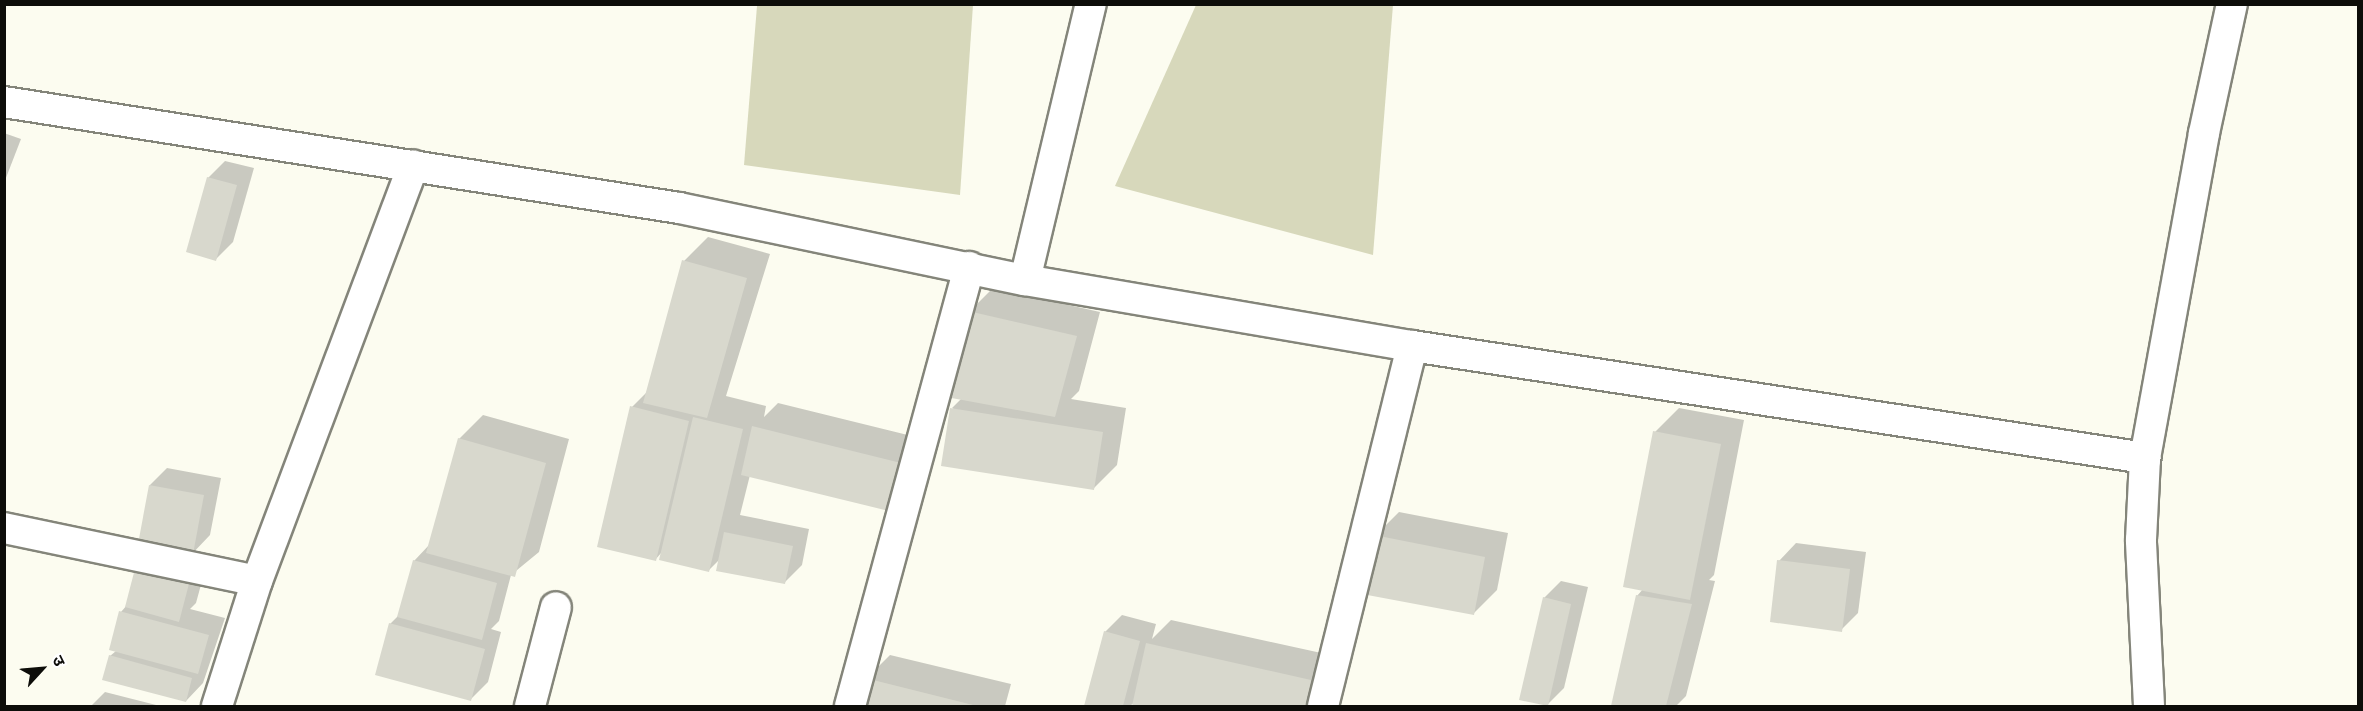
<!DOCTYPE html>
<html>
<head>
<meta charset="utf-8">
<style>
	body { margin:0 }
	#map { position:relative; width:2363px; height:711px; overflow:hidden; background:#fcfcf0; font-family:Signika,"Noto Sans Devanagari",sans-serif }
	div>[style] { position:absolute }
	.green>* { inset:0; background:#d7d8bb }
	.shadow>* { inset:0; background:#0003 }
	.building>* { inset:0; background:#d8d8cd }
	.roads { filter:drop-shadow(2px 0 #84857a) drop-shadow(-2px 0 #84857a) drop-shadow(0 2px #84857a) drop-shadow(0 -2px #84857a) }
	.street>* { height:30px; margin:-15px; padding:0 15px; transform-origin:15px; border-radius:15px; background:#fff }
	span { translate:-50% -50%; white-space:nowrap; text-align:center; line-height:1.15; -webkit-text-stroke:5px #fff; paint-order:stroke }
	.frame { position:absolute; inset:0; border:6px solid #0d0d09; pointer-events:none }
	.north { position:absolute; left:12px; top:639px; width:60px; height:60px; -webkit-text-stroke:4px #fff; paint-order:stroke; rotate:64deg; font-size:16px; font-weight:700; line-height:24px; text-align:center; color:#0d0d09 }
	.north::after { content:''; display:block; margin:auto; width:21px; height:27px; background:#0d0d09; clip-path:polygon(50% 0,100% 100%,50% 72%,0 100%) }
</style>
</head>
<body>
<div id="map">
	<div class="green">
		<i style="clip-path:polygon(778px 5px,973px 5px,960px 195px,744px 165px,757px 6px)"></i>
		<i style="clip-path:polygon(1196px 5px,1393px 5px,1373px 255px,1115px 186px)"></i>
	</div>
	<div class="shadow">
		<i style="clip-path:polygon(4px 133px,21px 139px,4px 183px)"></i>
		<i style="clip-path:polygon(225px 161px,254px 168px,233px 242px,216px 259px,208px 178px)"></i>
		<i style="clip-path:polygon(708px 237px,770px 254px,726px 396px,766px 406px,764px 417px,778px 403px,924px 439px,913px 485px,750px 475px,740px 515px,809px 529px,802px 565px,785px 582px,720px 559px,709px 570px,662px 552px,655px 560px,632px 407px,649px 390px,684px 261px)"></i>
		<i style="clip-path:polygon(993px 288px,1100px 312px,1079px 391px,1071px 399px,1126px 408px,1117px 465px,1093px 489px,952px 408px,962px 398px,969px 312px)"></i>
		<i style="clip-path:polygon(1679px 408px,1744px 420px,1714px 575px,1709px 580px,1715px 581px,1686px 696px,1676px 706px,1612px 706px,1637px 596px,1643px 589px,1655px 432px)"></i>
		<i style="clip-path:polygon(483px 415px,569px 439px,539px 552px,511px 575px,499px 621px,491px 629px,501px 632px,488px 682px,471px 699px,390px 624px,399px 615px,414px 561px,430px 544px,459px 439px)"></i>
		<i style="clip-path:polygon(167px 468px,221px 478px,210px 535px,191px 555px,208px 559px,196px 603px,190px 609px,225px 618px,203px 683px,186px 701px,110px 656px,116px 651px,121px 612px,127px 605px,138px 562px,150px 485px)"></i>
		<i style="clip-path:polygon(1399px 512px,1508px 533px,1497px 590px,1473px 614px,1375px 536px)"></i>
		<i style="clip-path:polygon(1796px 543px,1866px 552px,1858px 613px,1841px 630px,1779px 561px)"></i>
		<i style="clip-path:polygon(1561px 581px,1588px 587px,1564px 688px,1547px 705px,1544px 598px)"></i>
		<i style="clip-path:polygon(1122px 615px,1156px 624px,1152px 639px,1171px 620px,1335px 656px,1324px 706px,1134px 706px,1135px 702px,1130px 706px,1086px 706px,1105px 632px)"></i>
		<i style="clip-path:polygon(890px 655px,1011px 684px,1005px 706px,859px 706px,866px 679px)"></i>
		<i style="clip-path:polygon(105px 692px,160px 706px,91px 706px)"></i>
	</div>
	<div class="building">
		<i style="clip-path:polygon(207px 177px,237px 185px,216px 261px,186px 252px)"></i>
		<i style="clip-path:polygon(682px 260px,747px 278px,707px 418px,643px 403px)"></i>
		<i style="clip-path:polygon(968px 311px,1077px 336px,1055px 417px,946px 397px)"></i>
		<i style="clip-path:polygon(630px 406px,689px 421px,656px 561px,597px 547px)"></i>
		<i style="clip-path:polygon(950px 408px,1103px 432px,1094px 490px,941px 466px)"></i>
		<i style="clip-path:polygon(693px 417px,743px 429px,709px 572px,659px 560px)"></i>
		<i style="clip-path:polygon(752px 426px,901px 463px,889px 511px,741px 475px)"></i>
		<i style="clip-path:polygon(1653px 431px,1721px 444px,1690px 600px,1623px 587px)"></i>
		<i style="clip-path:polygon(458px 438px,546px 463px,515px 577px,426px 553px)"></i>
		<i style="clip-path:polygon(149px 485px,204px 495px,193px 554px,138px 544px)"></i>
		<i style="clip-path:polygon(724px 532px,793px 546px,785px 584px,716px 571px)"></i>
		<i style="clip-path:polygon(1374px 535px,1485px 557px,1474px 615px,1362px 594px)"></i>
		<i style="clip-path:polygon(413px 560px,497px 583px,482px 640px,397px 617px)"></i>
		<i style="clip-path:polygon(1777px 560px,1850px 569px,1842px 632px,1770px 622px)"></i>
		<i style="clip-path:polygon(137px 561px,191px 576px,179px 622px,125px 607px)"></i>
		<i style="clip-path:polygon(1636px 595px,1692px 604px,1666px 706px,1611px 706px)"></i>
		<i style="clip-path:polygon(1543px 597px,1571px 604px,1548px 706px,1519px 700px)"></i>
		<i style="clip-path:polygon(119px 611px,209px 635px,198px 674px,109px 650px)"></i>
		<i style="clip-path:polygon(389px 623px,485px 649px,471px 701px,375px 675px)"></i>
		<i style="clip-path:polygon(1104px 631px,1140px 641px,1123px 706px,1084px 706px)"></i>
		<i style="clip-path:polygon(1146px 643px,1311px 680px,1306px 706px,1132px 706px)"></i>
		<i style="clip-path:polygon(109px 655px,192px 678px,186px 702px,102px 680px)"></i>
		<i style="clip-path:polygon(865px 678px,977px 706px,858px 706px)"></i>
	</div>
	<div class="roads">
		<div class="street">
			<i style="left:4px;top:102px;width:683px;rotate:8.92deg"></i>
			<i style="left:679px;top:208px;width:353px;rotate:11.8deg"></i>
			<i style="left:1025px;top:280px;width:393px;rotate:9.7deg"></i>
			<i style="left:1412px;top:346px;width:742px;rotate:8.69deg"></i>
			<i style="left:1025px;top:280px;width:284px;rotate:-76.6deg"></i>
			<i style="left:4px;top:528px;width:258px;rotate:11.8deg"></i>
			<i style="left:217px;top:706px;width:131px;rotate:-72.3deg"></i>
			<i style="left:257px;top:581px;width:444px;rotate:-69.4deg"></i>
			<i style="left:530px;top:706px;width:102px;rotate:-75.3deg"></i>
			<i style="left:850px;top:706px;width:455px;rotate:-74.8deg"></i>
			<i style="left:1323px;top:706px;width:371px;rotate:-76.1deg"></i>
			<i style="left:2149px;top:706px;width:166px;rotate:-92.8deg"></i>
			<i style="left:2141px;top:540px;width:82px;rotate:-87.2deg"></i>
			<i style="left:2145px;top:458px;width:330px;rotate:-79.7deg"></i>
			<i style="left:2204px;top:133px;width:132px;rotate:-77.8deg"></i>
		</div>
	</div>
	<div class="frame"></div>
	<div class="north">उ</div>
</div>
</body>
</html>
